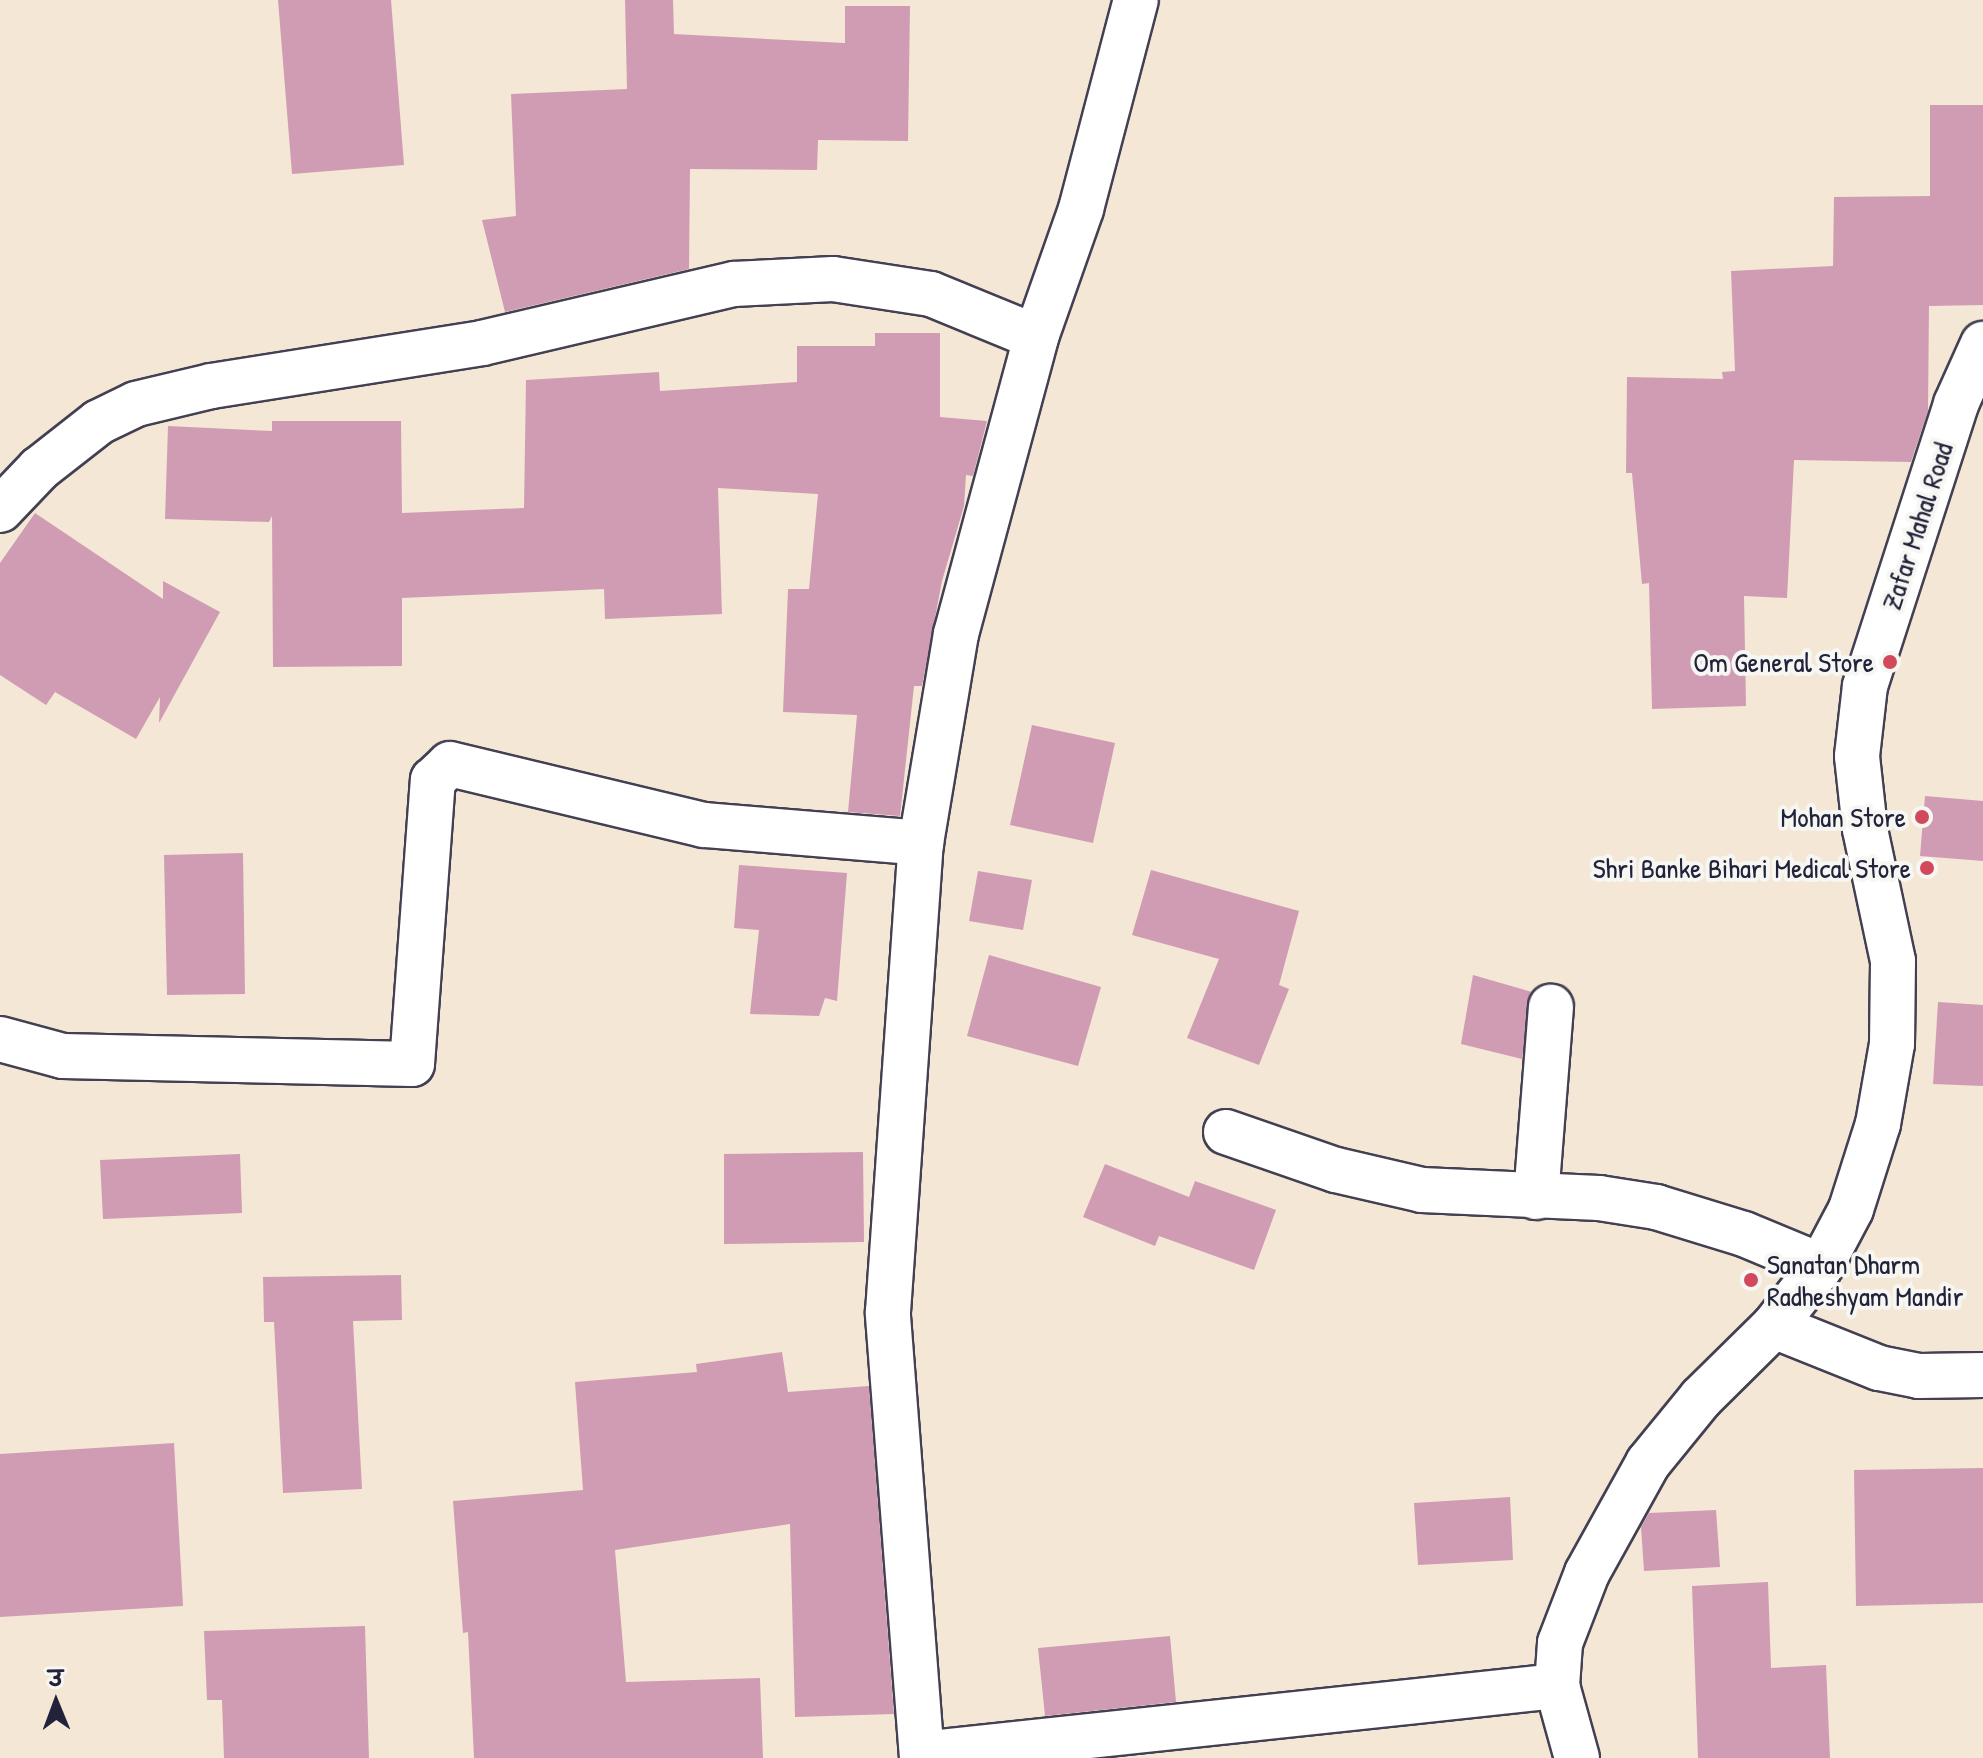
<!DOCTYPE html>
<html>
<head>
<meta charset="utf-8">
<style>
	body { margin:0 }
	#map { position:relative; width:1983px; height:1758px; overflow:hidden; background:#f4e7d5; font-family:"Patrick Hand","Playpen Sans Deva",sans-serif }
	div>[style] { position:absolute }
	.building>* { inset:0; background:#d09cb4 }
	.roads { filter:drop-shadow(2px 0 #424052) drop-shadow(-2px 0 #424052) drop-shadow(0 2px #424052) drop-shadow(0 -2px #424052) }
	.minor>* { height:44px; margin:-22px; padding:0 22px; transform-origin:22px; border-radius:22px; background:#fff }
	.dots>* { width:22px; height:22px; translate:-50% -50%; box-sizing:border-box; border:4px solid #f6f6f2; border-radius:50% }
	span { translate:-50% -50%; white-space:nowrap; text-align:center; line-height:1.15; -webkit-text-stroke:8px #f6f6f2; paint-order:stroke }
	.street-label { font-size:28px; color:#22223b }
	.poi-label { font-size:28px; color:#22223b }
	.right { translate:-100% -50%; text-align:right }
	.left { translate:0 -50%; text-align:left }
	.north { position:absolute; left:16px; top:1662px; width:80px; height:80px; -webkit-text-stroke:6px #f6f6f2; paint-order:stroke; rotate:359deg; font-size:22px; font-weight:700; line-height:32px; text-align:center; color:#22223b }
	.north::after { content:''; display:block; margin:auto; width:28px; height:36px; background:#22223b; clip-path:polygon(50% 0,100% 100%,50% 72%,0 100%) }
</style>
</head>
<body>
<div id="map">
	<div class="building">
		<i style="clip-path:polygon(278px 0,391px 0,404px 165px,292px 174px)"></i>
		<i style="clip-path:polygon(625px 0,673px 0,674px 34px,845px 43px,845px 6px,910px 6px,908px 141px,818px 140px,817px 170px,690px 169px,689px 269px,505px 312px,482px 220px,516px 216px,511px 94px,627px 89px)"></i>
		<i style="clip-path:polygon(1930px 105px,1983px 105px,1983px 305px,1929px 306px,1928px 411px,1911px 462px,1794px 460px,1787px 598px,1744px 596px,1746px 706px,1652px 709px,1649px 583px,1642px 584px,1632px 473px,1626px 473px,1627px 377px,1723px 379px,1722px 372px,1735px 371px,1731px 271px,1833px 266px,1834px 197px,1930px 196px)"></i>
		<i style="clip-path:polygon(875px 333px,940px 333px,940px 417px,987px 421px,973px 476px,966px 475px,964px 506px,942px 581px,922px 686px,914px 686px,900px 816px,848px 812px,857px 715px,783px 712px,788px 589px,809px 589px,818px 494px,718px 488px,722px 614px,605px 619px,604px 589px,402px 598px,402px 666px,273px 667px,272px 516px,269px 522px,165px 519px,168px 426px,272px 431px,272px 421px,401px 421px,402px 513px,524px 508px,526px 380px,659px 372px,660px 391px,797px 382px,797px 346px,875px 346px)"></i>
		<i style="clip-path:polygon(35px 513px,163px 599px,163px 581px,220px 612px,159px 723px,160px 697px,136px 739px,55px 692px,46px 705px,0 675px,0 563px)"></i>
		<i style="clip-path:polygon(1032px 725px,1115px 743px,1093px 843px,1010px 825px)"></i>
		<i style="clip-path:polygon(1925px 796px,1983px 801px,1983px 861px,1920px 856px)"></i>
		<i style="clip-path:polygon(243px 853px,245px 994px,167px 995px,164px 855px)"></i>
		<i style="clip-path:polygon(739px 865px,847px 873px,837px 1001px,825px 998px,819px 1016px,750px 1014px,759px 930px,734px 928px)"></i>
		<i style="clip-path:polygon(1151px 870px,1299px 911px,1279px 985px,1289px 989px,1259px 1065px,1187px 1038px,1219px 959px,1132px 935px)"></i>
		<i style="clip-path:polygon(978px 871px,1032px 880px,1023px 930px,969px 921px)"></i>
		<i style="clip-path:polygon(989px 955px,1101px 987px,1078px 1066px,967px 1036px)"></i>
		<i style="clip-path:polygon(1473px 975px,1532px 992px,1522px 1059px,1461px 1044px)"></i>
		<i style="clip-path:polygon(1938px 1002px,1983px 1005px,1983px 1086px,1933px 1084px)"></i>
		<i style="clip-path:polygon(863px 1152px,864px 1242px,724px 1244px,724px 1154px)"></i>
		<i style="clip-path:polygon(240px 1154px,242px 1213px,103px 1219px,100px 1160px)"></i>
		<i style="clip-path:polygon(1105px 1164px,1189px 1197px,1195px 1181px,1276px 1210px,1254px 1270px,1159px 1236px,1155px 1246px,1083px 1217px)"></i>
		<i style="clip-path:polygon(401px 1275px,402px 1320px,353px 1321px,362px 1489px,283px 1493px,274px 1322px,264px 1322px,263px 1277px)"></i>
		<i style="clip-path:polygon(782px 1352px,788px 1392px,869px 1386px,894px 1714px,795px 1717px,790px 1524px,615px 1550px,626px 1682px,760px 1678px,763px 1758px,474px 1758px,468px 1632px,463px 1633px,453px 1501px,583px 1490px,575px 1382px,697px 1372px,696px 1364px)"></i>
		<i style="clip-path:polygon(174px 1443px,183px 1606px,0 1617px,0 1454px)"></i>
		<i style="clip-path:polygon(1983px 1468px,1983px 1603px,1856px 1606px,1854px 1470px)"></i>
		<i style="clip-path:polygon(1510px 1497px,1513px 1560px,1418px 1565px,1414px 1503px)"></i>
		<i style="clip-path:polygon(1716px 1510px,1720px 1567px,1644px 1571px,1641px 1527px,1649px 1513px)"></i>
		<i style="clip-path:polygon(1768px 1582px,1771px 1668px,1826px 1665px,1830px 1758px,1698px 1758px,1692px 1586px)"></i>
		<i style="clip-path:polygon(365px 1626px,369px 1758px,224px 1758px,222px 1700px,207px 1700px,204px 1631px)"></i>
		<i style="clip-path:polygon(1170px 1636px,1176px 1702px,1045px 1716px,1038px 1648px)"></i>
	</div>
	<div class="roads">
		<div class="minor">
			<i style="left:0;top:510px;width:57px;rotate:-46.4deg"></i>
			<i style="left:39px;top:469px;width:76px;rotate:-38.1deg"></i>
			<i style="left:99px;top:422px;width:41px;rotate:-25.9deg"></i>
			<i style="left:136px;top:404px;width:77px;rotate:-13.5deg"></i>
			<i style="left:211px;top:386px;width:274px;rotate:-9deg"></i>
			<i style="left:482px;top:343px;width:259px;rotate:-13.2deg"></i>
			<i style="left:734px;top:284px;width:99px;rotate:-2.9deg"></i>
			<i style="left:833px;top:279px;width:99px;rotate:8.7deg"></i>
			<i style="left:931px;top:294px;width:113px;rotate:22.3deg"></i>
			<i style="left:0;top:1039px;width:65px;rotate:15.1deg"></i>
			<i style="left:63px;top:1056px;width:349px;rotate:1.3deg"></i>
			<i style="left:412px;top:1064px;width:285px;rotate:-85.8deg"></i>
			<i style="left:433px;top:780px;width:23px;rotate:-43deg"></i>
			<i style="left:450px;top:764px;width:261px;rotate:13.5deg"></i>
			<i style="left:704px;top:825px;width:218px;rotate:4.7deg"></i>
			<i style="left:1226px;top:1132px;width:116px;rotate:19.1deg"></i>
			<i style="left:1336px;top:1170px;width:88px;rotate:13.1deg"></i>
			<i style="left:1422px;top:1190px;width:177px;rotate:2.6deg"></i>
			<i style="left:1599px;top:1198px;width:58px;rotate:9deg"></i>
			<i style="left:1656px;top:1207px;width:92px;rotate:17.1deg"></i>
			<i style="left:1744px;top:1234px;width:83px;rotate:22.6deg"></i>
			<i style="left:1536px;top:1197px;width:191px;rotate:-85.5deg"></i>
			<i style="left:1774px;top:1326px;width:113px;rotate:21.8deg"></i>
			<i style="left:1879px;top:1368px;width:41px;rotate:11.3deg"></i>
			<i style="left:1919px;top:1376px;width:64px;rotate:-0.9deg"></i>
			<i style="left:922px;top:1754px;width:639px;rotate:-6.11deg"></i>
			<i style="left:922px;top:1758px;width:447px;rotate:-94.4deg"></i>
			<i style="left:888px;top:1312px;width:470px;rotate:-86deg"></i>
			<i style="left:921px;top:843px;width:212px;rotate:-80.5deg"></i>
			<i style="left:956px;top:634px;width:308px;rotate:-74.9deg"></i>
			<i style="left:1036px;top:337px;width:136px;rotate:-70.6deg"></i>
			<i style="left:1081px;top:209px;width:216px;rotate:-75.3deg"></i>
			<i style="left:1577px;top:1758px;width:75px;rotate:-105.5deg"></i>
			<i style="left:1557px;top:1686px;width:43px;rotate:-86deg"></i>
			<i style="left:1560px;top:1643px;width:75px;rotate:-68.9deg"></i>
			<i style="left:1587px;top:1573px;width:126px;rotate:-61deg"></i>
			<i style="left:1648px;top:1463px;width:84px;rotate:-50.8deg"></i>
			<i style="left:1701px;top:1398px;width:103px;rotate:-44.6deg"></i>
			<i style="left:1774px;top:1326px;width:76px;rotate:-51.9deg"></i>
			<i style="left:1821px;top:1266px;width:64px;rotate:-62.2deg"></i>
			<i style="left:1851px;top:1209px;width:89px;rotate:-72.4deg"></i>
			<i style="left:1878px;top:1124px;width:81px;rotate:-80.1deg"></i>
			<i style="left:1892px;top:1044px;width:83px;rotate:-89.3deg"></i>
			<i style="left:1893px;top:961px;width:135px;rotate:-102deg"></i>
			<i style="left:1865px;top:829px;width:73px;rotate:-96.3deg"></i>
			<i style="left:1857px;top:756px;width:70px;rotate:-83.5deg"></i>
			<i style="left:1865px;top:686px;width:296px;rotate:-72.1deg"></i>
			<i style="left:1956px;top:404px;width:66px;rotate:-65.8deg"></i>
		</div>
	</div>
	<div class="dots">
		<i style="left:1890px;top:662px;background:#d1495b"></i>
		<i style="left:1922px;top:817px;background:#d1495b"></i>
		<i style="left:1927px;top:868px;background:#d1495b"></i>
		<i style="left:1751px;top:1280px;background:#d1495b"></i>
	</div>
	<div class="street-label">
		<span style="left:1917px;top:526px;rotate:-72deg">Zafar Mahal Road</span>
	</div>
	<div class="poi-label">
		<span class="right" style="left:1874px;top:662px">Om General Store</span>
		<span class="right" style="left:1906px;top:817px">Mohan Store</span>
		<span class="right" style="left:1911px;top:868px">Shri Banke Bihari Medical Store</span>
		<span class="left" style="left:1767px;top:1280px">Sanatan Dharm<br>Radheshyam Mandir</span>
	</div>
	<div class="north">उ</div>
</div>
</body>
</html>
